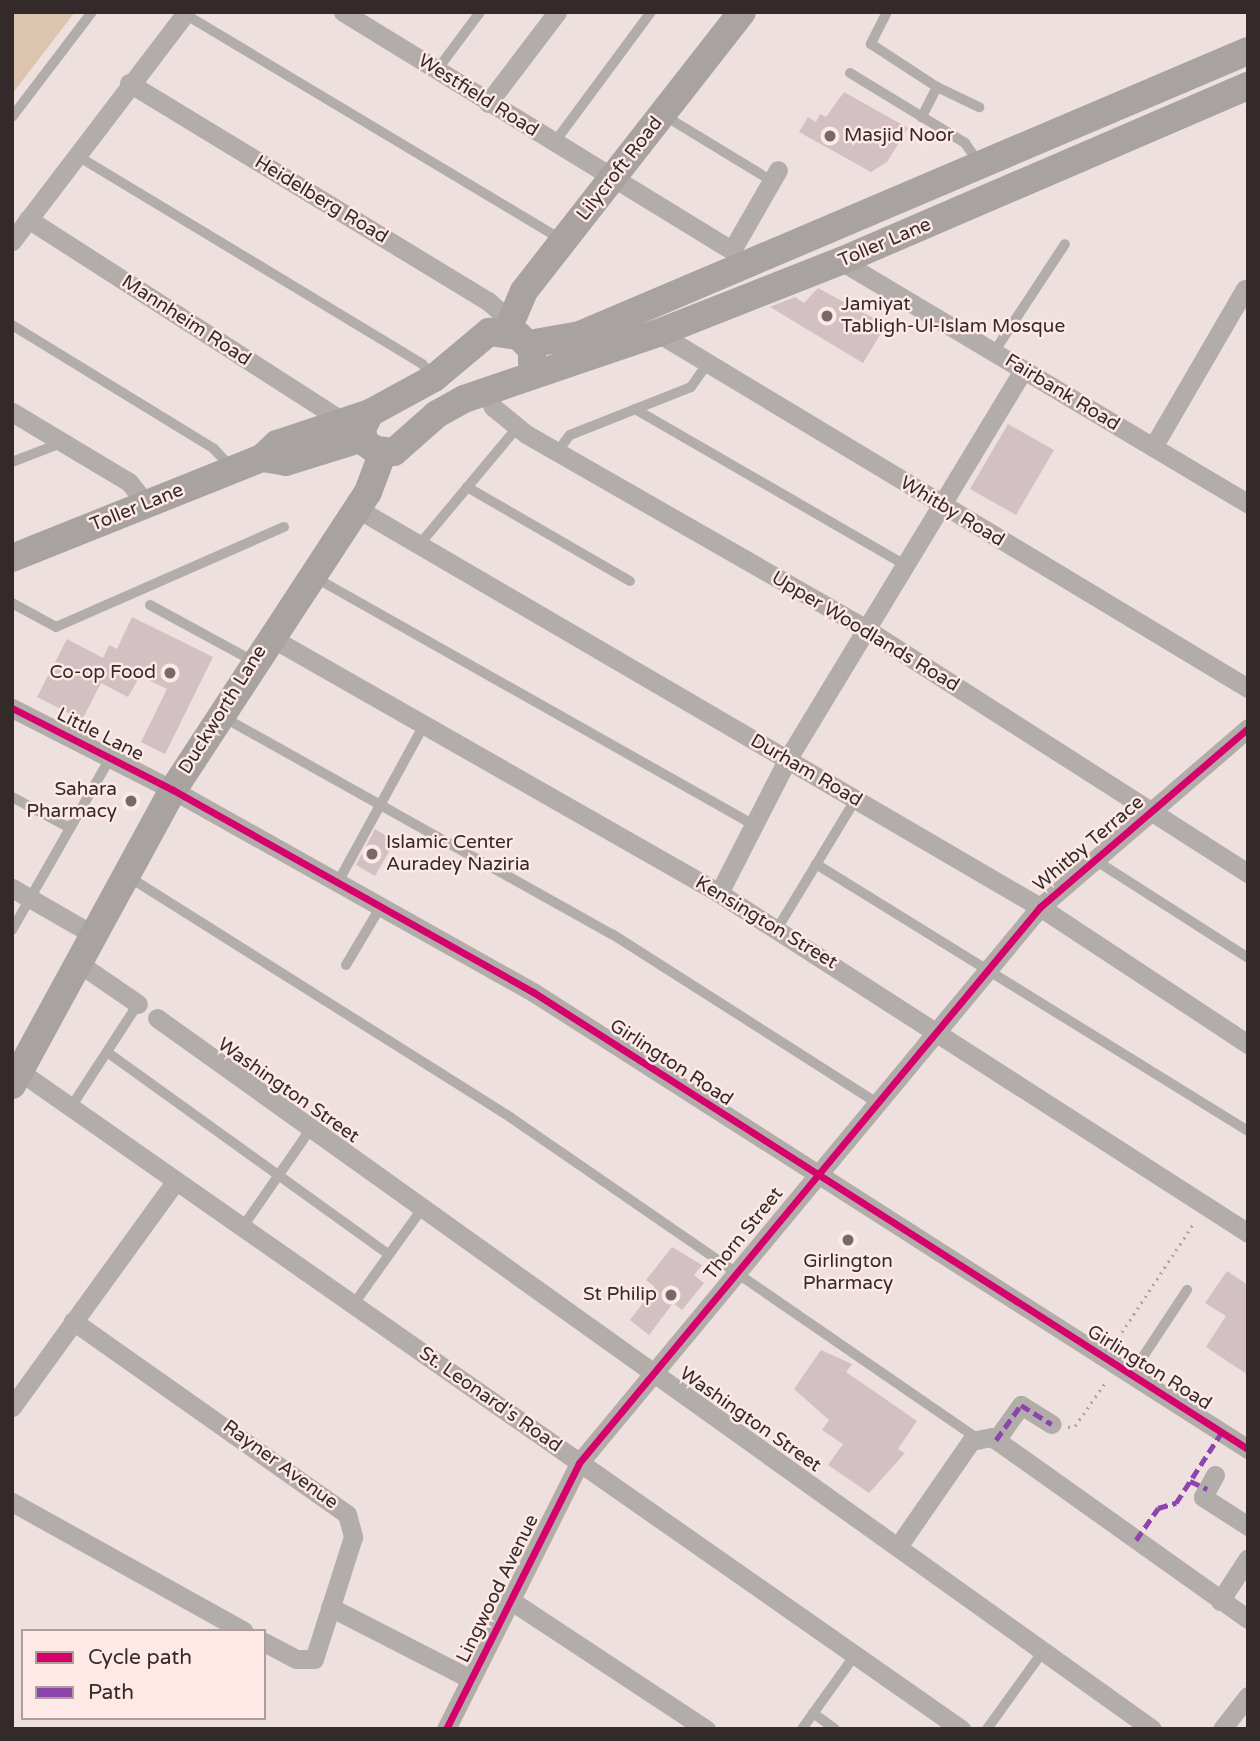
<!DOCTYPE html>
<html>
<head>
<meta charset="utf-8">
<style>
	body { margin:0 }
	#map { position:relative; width:1260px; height:1741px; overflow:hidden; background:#eee0de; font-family:"Varela Round",sans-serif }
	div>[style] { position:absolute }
	.green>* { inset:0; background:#dcc4ae }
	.building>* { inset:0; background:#d2c0c2 }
	.path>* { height:2.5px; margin-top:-1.25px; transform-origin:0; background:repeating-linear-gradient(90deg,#a9a4a2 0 2px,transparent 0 7px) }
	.lane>* { height:10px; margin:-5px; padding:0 5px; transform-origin:5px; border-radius:5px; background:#b2adab }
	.street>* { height:19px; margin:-9.5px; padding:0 9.5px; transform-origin:9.5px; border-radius:9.5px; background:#b2adab }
	.secondary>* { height:28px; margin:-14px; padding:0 14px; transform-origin:14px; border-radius:14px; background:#a8a3a1 }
	.quiet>* { height:5px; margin-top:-2.5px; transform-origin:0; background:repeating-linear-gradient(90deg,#8e44ad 0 10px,transparent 0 15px) }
	.cycleway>* { height:7px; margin:-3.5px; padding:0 3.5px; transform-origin:3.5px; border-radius:3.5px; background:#d6006c }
	.dots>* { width:19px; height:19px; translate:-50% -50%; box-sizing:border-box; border:4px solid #ffe9e6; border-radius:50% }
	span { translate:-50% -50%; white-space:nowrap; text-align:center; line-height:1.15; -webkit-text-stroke:5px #ffe9e6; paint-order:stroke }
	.street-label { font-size:19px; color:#342a29 }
	.poi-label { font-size:19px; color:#342a29 }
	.left { translate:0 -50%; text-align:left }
	.right { translate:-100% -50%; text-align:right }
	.frame { position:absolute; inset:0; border:14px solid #342a29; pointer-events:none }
	.legend { position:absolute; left:21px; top:1629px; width:245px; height:91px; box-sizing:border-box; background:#ffe9e6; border:2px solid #ae9d9a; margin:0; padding:9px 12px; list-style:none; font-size:21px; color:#342a29 }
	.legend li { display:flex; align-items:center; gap:14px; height:35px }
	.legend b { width:35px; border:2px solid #ae9d9a }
</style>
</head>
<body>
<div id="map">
	<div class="green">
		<i style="clip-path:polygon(12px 12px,75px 12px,12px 94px)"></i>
	</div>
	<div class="building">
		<i style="clip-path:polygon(844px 92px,908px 128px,887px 162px,871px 172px,799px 132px,808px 117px,816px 122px,820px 114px,826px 117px)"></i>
		<i style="clip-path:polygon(818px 288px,886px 325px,863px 363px,770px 307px,795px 297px,804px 303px)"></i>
		<i style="clip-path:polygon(1008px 424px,1054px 450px,1016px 515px,970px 489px)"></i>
		<i style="clip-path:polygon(132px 617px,213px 657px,165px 754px,141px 742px,167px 689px,140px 676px,128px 697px,101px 683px,82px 720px,37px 697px,67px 639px,103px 658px,109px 645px,117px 649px)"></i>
		<i style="clip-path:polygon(375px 829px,395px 841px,375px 876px,356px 865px)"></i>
		<i style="clip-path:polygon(672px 1247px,702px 1265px,694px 1275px,704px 1283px,682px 1310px,673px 1303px,649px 1335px,630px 1320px,655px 1287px,646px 1280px)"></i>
		<i style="clip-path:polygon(1227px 1271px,1248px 1285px,1248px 1375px,1206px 1347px,1226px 1316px,1205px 1303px)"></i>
		<i style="clip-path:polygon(821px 1350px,852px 1364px,846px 1372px,917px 1421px,898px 1449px,905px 1453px,869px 1493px,828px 1465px,843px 1444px,822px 1430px,829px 1420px,794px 1389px)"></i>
	</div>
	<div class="path">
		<i style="left:1114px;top:1344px;width:147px;rotate:-56.6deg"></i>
		<i style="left:1068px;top:1427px;width:7px;rotate:-8deg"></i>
		<i style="left:1075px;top:1426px;width:56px;rotate:-55.2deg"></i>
	</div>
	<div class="lane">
		<i style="left:887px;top:12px;width:36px;rotate:117deg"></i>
		<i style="left:871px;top:44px;width:79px;rotate:33.1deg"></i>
		<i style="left:937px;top:87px;width:34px;rotate:117deg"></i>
		<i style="left:183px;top:13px;width:440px;rotate:30.9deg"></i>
		<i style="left:437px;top:70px;width:72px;rotate:-53.4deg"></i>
		<i style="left:850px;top:73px;width:135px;rotate:31.3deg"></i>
		<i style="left:965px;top:143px;width:24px;rotate:55deg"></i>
		<i style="left:937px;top:87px;width:47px;rotate:25.5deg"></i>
		<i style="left:665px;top:116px;width:125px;rotate:31.3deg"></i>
		<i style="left:12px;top:117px;width:132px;rotate:-52.7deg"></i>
		<i style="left:554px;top:143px;width:163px;rotate:-53.5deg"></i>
		<i style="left:76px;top:155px;width:404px;rotate:31.1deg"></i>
		<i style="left:422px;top:364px;width:18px;rotate:47deg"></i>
		<i style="left:12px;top:325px;width:237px;rotate:31.5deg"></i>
		<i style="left:214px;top:449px;width:25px;rotate:47deg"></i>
		<i style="left:994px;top:352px;width:129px;rotate:-56.7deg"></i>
		<i style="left:635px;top:409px;width:310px;rotate:30deg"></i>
		<i style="left:557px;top:452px;width:21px;rotate:-53deg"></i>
		<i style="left:570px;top:435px;width:130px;rotate:-21.6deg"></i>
		<i style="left:691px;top:387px;width:28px;rotate:-55deg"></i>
		<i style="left:12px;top:462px;width:53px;rotate:-21.2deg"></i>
		<i style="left:467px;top:487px;width:188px;rotate:30deg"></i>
		<i style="left:419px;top:545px;width:153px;rotate:-50.1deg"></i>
		<i style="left:316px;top:578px;width:503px;rotate:29.42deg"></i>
		<i style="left:12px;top:603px;width:50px;rotate:28.6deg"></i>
		<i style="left:56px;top:627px;width:249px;rotate:-23.7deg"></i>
		<i style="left:150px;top:605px;width:117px;rotate:28.5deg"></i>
		<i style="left:223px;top:717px;width:445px;rotate:29.2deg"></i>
		<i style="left:612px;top:934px;width:313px;rotate:32.5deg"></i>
		<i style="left:12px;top:797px;width:66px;rotate:28.1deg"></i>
		<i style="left:1095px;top:860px;width:182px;rotate:32.6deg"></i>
		<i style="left:816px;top:864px;width:508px;rotate:31.72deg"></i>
		<i style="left:129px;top:877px;width:450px;rotate:32.2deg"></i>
		<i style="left:510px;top:1117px;width:568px;rotate:34.53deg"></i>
		<i style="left:338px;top:882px;width:177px;rotate:-61.3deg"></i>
		<i style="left:777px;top:929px;width:151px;rotate:-58.8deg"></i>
		<i style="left:12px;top:930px;width:198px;rotate:-60.3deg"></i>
		<i style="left:346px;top:965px;width:69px;rotate:-59.3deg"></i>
		<i style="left:107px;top:1052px;width:347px;rotate:35.7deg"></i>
		<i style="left:71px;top:1107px;width:123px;rotate:-57deg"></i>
		<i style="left:242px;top:1228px;width:123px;rotate:-55.3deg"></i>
		<i style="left:353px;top:1305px;width:122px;rotate:-54.4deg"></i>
		<i style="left:1131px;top:1375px;width:102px;rotate:-56.6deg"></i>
		<i style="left:813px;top:1713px;width:27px;rotate:36deg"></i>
		<i style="left:802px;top:1729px;width:91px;rotate:-54.4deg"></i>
		<i style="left:987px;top:1729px;width:97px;rotate:-54.2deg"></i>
	</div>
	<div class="street">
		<i style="left:343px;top:12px;width:456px;rotate:31.5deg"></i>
		<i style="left:732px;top:250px;width:16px;rotate:52deg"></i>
		<i style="left:129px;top:83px;width:420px;rotate:31.3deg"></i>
		<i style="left:488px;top:301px;width:28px;rotate:42deg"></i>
		<i style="left:488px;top:103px;width:114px;rotate:-52.8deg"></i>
		<i style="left:28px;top:219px;width:376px;rotate:32.7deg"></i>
		<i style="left:12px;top:241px;width:285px;rotate:-52.7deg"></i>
		<i style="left:732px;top:250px;width:92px;rotate:-60.1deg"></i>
		<i style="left:841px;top:261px;width:474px;rotate:30.8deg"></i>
		<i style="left:658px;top:333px;width:689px;rotate:31.04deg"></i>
		<i style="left:486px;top:393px;width:16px;rotate:63deg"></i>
		<i style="left:493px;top:407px;width:43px;rotate:39.3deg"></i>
		<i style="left:526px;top:434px;width:392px;rotate:29.8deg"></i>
		<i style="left:866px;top:629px;width:453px;rotate:32.6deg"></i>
		<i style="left:12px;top:412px;width:136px;rotate:30.9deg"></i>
		<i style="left:129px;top:482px;width:28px;rotate:52deg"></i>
		<i style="left:1153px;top:447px;width:183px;rotate:-59.8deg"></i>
		<i style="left:358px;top:509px;width:790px;rotate:30.27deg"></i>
		<i style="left:1040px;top:907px;width:249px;rotate:33.4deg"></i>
		<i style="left:270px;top:637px;width:517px;rotate:29.69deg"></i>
		<i style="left:719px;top:893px;width:629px;rotate:32.73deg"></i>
		<i style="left:12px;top:708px;width:181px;rotate:27deg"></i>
		<i style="left:173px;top:790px;width:413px;rotate:29.3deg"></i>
		<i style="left:533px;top:992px;width:849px;rotate:32.59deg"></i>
		<i style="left:12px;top:888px;width:92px;rotate:29.9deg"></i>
		<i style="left:719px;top:893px;width:149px;rotate:-62.9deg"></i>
		<i style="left:787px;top:760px;width:456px;rotate:-58.8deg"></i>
		<i style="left:77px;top:962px;width:74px;rotate:34.5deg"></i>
		<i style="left:157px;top:1018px;width:1223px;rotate:35.55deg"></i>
		<i style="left:12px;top:1066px;width:1158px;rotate:34.94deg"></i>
		<i style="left:73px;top:1321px;width:335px;rotate:35.2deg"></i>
		<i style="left:347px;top:1514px;width:24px;rotate:75deg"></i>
		<i style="left:353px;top:1537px;width:128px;rotate:107.7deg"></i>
		<i style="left:314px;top:1659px;width:18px;rotate:180deg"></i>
		<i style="left:296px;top:1659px;width:36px;rotate:-152deg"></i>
		<i style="left:12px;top:1407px;width:278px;rotate:-54.1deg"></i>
		<i style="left:996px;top:1440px;width:43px;rotate:-54.5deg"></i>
		<i style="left:1021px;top:1405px;width:36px;rotate:32deg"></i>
		<i style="left:1215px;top:1475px;width:25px;rotate:119deg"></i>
		<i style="left:1203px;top:1497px;width:54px;rotate:32.8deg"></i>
		<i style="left:12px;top:1502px;width:265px;rotate:29.1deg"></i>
		<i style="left:899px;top:1545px;width:126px;rotate:-55.3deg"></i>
		<i style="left:971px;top:1441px;width:21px;rotate:-11deg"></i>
		<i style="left:992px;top:1437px;width:314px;rotate:35.4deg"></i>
		<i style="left:510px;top:1600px;width:235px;rotate:33.4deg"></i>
		<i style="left:1220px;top:1601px;width:51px;rotate:-56.9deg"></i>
		<i style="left:330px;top:1607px;width:158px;rotate:27.1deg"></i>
		<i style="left:446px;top:1729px;width:297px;rotate:-63.4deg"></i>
		<i style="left:579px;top:1463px;width:722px;rotate:-50.34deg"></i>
		<i style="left:1040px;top:907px;width:274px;rotate:-40.7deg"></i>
		<i style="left:1222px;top:1729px;width:42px;rotate:-51.8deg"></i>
	</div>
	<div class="secondary">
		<i style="left:507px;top:331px;width:43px;rotate:-67deg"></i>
		<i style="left:524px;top:291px;width:354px;rotate:-52deg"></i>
		<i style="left:529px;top:344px;width:52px;rotate:-10deg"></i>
		<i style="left:580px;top:335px;width:726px;rotate:-23.03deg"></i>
		<i style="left:370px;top:413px;width:18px;rotate:117deg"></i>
		<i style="left:362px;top:429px;width:13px;rotate:81deg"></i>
		<i style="left:364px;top:442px;width:14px;rotate:34deg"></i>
		<i style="left:376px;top:450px;width:18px;rotate:6deg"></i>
		<i style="left:394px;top:452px;width:57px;rotate:-41.5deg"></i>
		<i style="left:437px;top:414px;width:31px;rotate:-29deg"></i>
		<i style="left:464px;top:399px;width:205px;rotate:-18.8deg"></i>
		<i style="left:658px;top:333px;width:197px;rotate:-21.5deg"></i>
		<i style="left:841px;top:261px;width:443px;rotate:-23.3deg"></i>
		<i style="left:262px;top:458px;width:24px;rotate:9deg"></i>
		<i style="left:286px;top:462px;width:81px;rotate:-17.3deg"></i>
		<i style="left:12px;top:558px;width:269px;rotate:-21.8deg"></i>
		<i style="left:262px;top:458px;width:21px;rotate:-43deg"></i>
		<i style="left:277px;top:444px;width:98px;rotate:-18.4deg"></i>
		<i style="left:370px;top:413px;width:73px;rotate:-28.7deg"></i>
		<i style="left:434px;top:378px;width:72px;rotate:-39.9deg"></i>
		<i style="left:489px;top:332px;width:30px;rotate:8deg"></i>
		<i style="left:519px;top:336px;width:19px;rotate:47deg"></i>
		<i style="left:532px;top:350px;width:12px;rotate:90deg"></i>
		<i style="left:12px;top:1085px;width:336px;rotate:-61.4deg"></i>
		<i style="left:173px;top:790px;width:356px;rotate:-56.8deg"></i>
		<i style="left:368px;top:492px;width:43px;rotate:-69.4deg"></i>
	</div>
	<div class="quiet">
		<i style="left:996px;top:1440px;width:43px;rotate:-54.5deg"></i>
		<i style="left:1021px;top:1405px;width:36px;rotate:32deg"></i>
		<i style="left:1190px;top:1481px;width:19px;rotate:25deg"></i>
		<i style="left:1136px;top:1540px;width:39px;rotate:-55deg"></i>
		<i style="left:1158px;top:1508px;width:19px;rotate:-16deg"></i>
		<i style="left:1176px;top:1503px;width:85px;rotate:-57.1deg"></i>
	</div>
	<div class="cycleway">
		<i style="left:12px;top:708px;width:181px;rotate:27deg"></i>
		<i style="left:173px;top:790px;width:413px;rotate:29.3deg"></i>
		<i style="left:533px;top:992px;width:849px;rotate:32.59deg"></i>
		<i style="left:446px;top:1729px;width:297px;rotate:-63.4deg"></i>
		<i style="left:579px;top:1463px;width:722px;rotate:-50.34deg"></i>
		<i style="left:1040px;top:907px;width:274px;rotate:-40.7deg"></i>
	</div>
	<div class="dots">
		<i style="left:830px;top:136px;background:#756a68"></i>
		<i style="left:827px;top:316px;background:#756a68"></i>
		<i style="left:170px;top:673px;background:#756a68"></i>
		<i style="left:131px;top:801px;background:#756a68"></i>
		<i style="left:372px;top:854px;background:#756a68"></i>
		<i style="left:848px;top:1240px;background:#756a68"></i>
		<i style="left:671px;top:1295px;background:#756a68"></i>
	</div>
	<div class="street-label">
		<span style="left:478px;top:96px;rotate:32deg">Westfield Road</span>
		<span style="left:620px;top:169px;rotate:-52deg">Lilycroft Road</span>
		<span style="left:321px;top:200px;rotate:31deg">Heidelberg Road</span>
		<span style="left:885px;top:243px;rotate:-23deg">Toller Lane</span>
		<span style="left:186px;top:321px;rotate:33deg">Mannheim Road</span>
		<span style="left:1062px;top:393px;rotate:31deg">Fairbank Road</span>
		<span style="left:137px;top:508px;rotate:-22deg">Toller Lane</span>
		<span style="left:952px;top:512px;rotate:31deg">Whitby Road</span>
		<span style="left:865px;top:632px;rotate:31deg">Upper Woodlands Road</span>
		<span style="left:223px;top:710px;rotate:-58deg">Duckworth Lane</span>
		<span style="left:100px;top:735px;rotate:27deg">Little Lane</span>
		<span style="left:806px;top:771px;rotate:30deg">Durham Road</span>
		<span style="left:1089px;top:844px;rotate:-40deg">Whitby Terrace</span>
		<span style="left:766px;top:923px;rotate:31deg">Kensington Street</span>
		<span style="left:671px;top:1063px;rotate:33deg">Girlington Road</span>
		<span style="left:288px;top:1091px;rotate:35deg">Washington Street</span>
		<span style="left:744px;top:1234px;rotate:-51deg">Thorn Street</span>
		<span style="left:1149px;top:1368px;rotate:32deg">Girlington Road</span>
		<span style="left:490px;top:1400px;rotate:35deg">St. Leonard's Road</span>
		<span style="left:750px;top:1420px;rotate:35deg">Washington Street</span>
		<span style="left:280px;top:1465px;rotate:36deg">Rayner Avenue</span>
		<span style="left:498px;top:1589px;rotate:-64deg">Lingwood Avenue</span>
	</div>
	<div class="poi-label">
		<span class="left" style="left:844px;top:136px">Masjid Noor</span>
		<span class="left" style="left:841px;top:316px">Jamiyat<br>Tabligh-Ul-Islam Mosque</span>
		<span class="right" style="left:156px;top:673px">Co-op Food</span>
		<span class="right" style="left:117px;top:801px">Sahara<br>Pharmacy</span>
		<span class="left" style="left:386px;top:854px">Islamic Center<br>Auradey Naziria</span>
		<span style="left:848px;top:1273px">Girlington<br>Pharmacy</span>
		<span class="right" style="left:657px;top:1295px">St Philip</span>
	</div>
	<div class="frame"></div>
	<ul class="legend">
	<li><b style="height:9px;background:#d6006c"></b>Cycle path</li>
	<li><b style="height:9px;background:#8e44ad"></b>Path</li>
	</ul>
</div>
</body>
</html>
